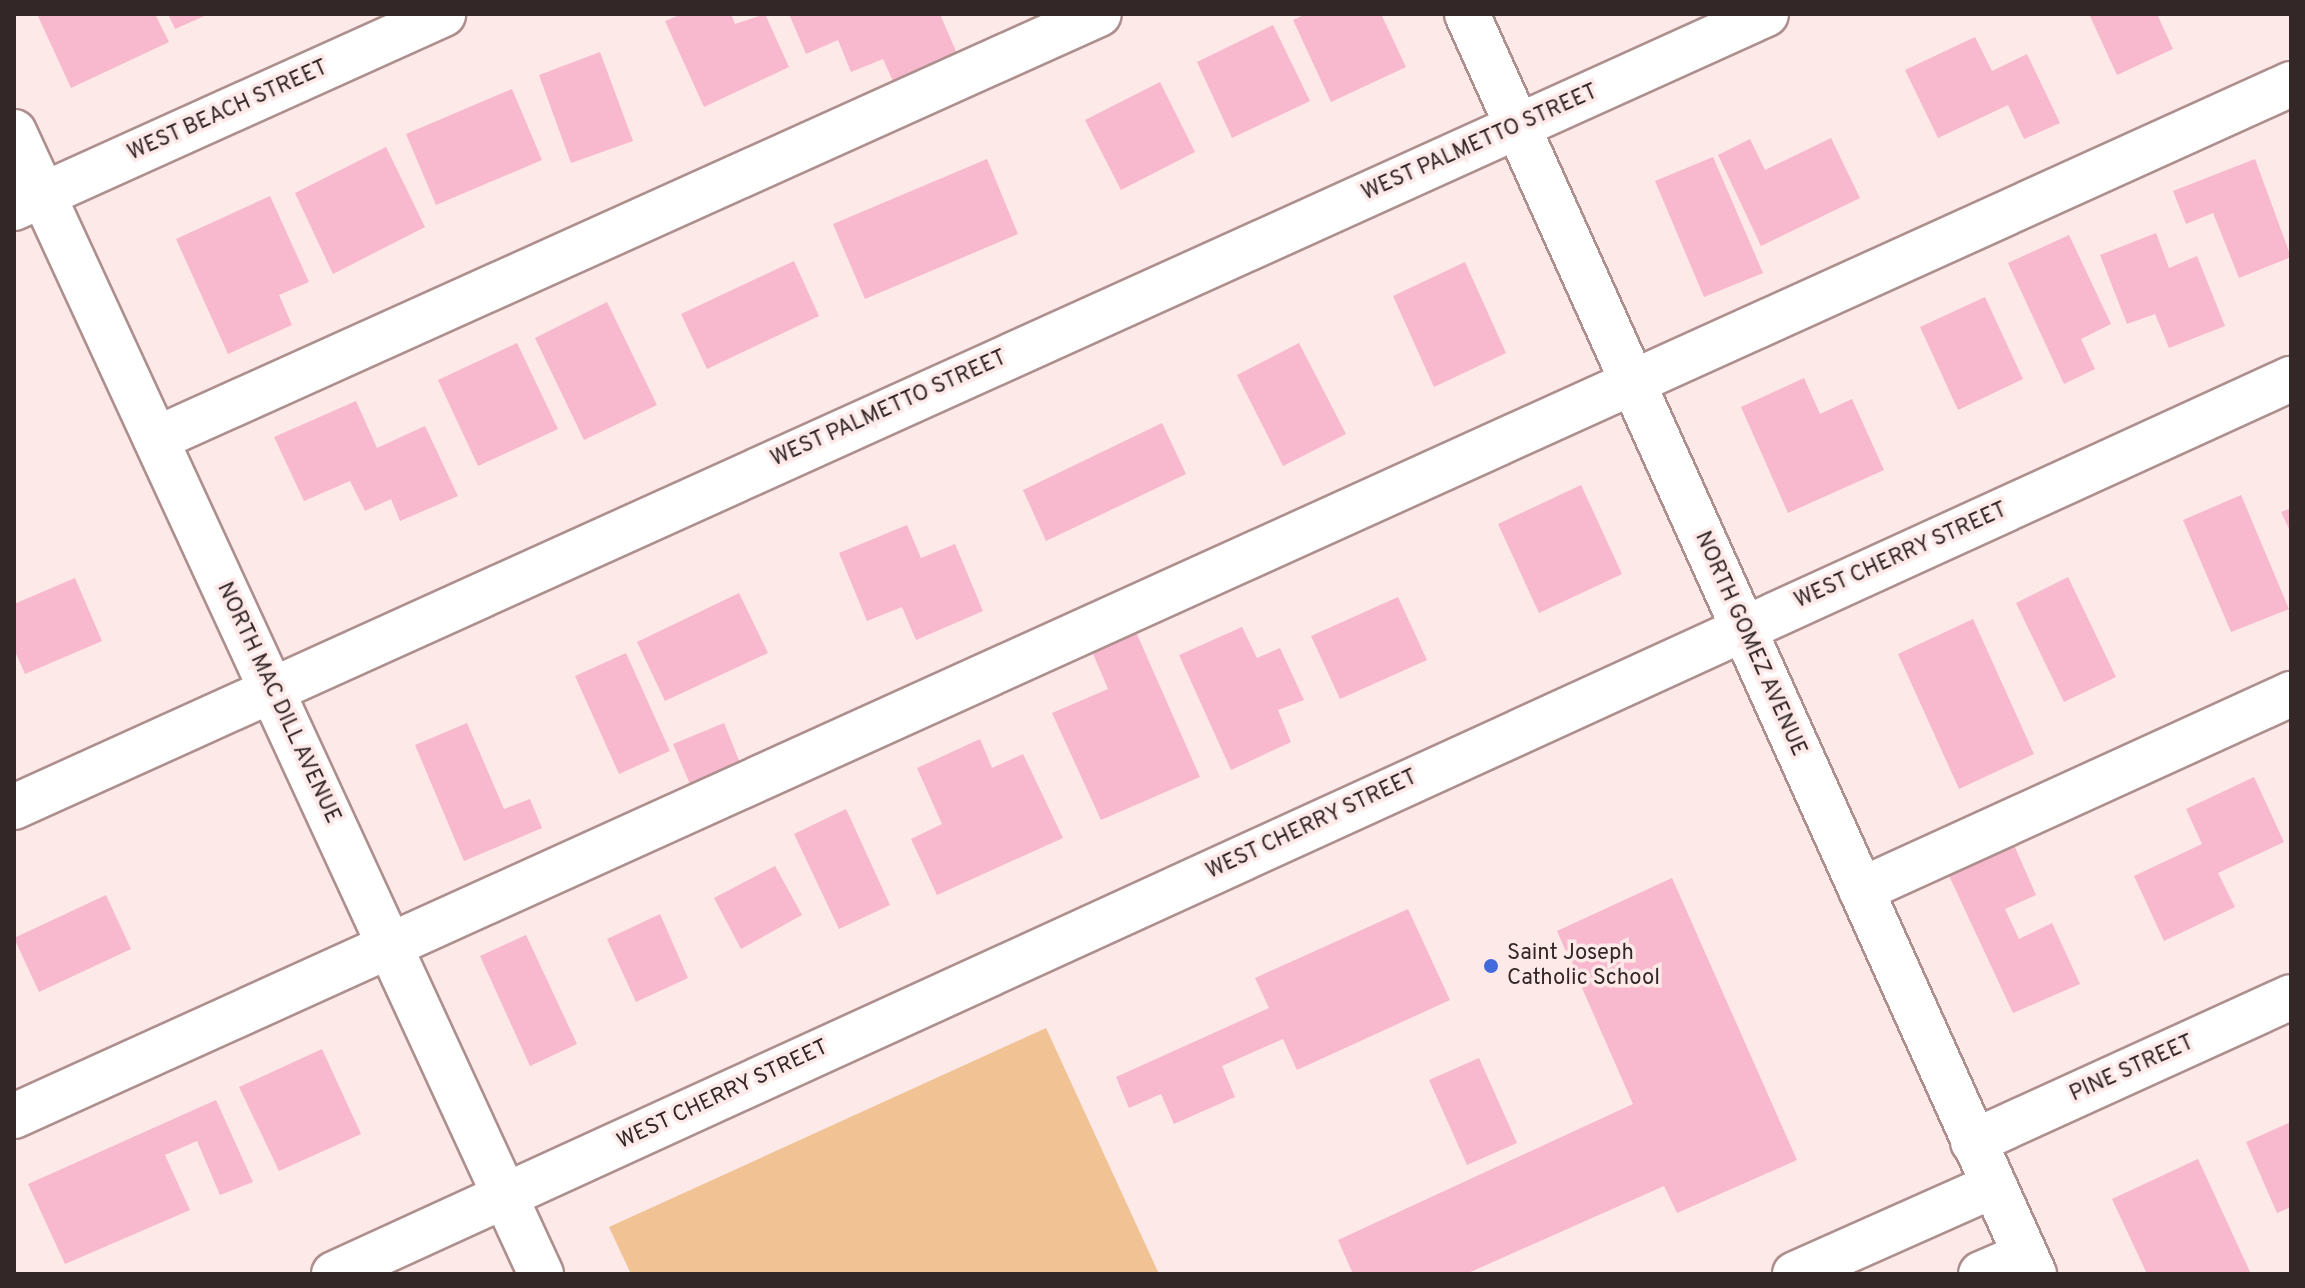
<!DOCTYPE html>
<html>
<head>
<meta charset="utf-8">
<style>
	body { margin:0 }
	#map { position:relative; width:2305px; height:1288px; overflow:hidden; background:#fde9e8; font-family:Overpass,sans-serif }
	div>[style] { position:absolute }
	.green>* { inset:0; background:#f1c294 }
	.building>* { inset:0; background:#f8b9ce }
	.roads { filter:drop-shadow(2px 0 #ad8f8e) drop-shadow(-2px 0 #ad8f8e) drop-shadow(0 2px #ad8f8e) drop-shadow(0 -2px #ad8f8e) }
	.minor>* { height:44px; margin:-22px; padding:0 22px; transform-origin:22px; border-radius:22px; background:#fff }
	.dots>* { width:22px; height:22px; translate:-50% -50%; box-sizing:border-box; border:4px solid #fde9e8; border-radius:50% }
	span { translate:-50% -50%; white-space:nowrap; text-align:center; line-height:1.15; -webkit-text-stroke:7px #fde9e8; paint-order:stroke }
	.street-label { font-size:22px; color:#332727 }
	.poi-label { font-size:22px; color:#332727 }
	.left { translate:0 -50%; text-align:left }
	.frame { position:absolute; inset:0; border:16px solid #332727; pointer-events:none }
</style>
</head>
<body>
<div id="map">
	<div class="green">
		<i style="clip-path:polygon(1046px 1028px,1159px 1274px,631px 1274px,609px 1227px)"></i>
	</div>
	<div class="building">
		<i style="clip-path:polygon(37px 14px,155px 14px,169px 42px,71px 88px)"></i>
		<i style="clip-path:polygon(168px 14px,209px 14px,175px 29px)"></i>
		<i style="clip-path:polygon(682px 14px,731px 14px,735px 24px,765px 14px,789px 67px,704px 107px,665px 21px)"></i>
		<i style="clip-path:polygon(789px 14px,940px 14px,961px 63px,897px 90px,883px 59px,851px 72px,838px 40px,806px 54px)"></i>
		<i style="clip-path:polygon(1306px 14px,1381px 14px,1406px 67px,1331px 102px,1293px 20px)"></i>
		<i style="clip-path:polygon(2089px 14px,2157px 14px,2173px 49px,2117px 75px)"></i>
		<i style="clip-path:polygon(1273px 25px,1310px 101px,1232px 138px,1197px 62px)"></i>
		<i style="clip-path:polygon(1975px 37px,1992px 71px,2027px 54px,2060px 123px,2024px 139px,2008px 105px,1938px 138px,1905px 70px)"></i>
		<i style="clip-path:polygon(600px 52px,633px 141px,571px 163px,539px 75px)"></i>
		<i style="clip-path:polygon(1160px 82px,1195px 152px,1121px 190px,1085px 120px)"></i>
		<i style="clip-path:polygon(512px 89px,542px 160px,436px 205px,406px 134px)"></i>
		<i style="clip-path:polygon(1831px 138px,1860px 198px,1761px 246px,1718px 155px,1750px 139px,1765px 170px)"></i>
		<i style="clip-path:polygon(386px 147px,425px 227px,333px 274px,295px 193px)"></i>
		<i style="clip-path:polygon(1713px 157px,1763px 273px,1704px 297px,1655px 181px)"></i>
		<i style="clip-path:polygon(987px 159px,1018px 234px,865px 299px,833px 224px)"></i>
		<i style="clip-path:polygon(2255px 159px,2291px 257px,2239px 278px,2213px 213px,2186px 224px,2173px 191px)"></i>
		<i style="clip-path:polygon(270px 196px,309px 282px,279px 295px,292px 325px,228px 354px,176px 239px)"></i>
		<i style="clip-path:polygon(2156px 233px,2169px 268px,2197px 256px,2225px 326px,2169px 348px,2155px 314px,2127px 324px,2100px 255px)"></i>
		<i style="clip-path:polygon(2069px 235px,2111px 324px,2081px 339px,2095px 369px,2064px 384px,2008px 263px)"></i>
		<i style="clip-path:polygon(794px 261px,819px 316px,707px 369px,681px 314px)"></i>
		<i style="clip-path:polygon(1465px 262px,1506px 353px,1434px 387px,1393px 296px)"></i>
		<i style="clip-path:polygon(1985px 297px,2023px 379px,1958px 410px,1920px 327px)"></i>
		<i style="clip-path:polygon(607px 302px,657px 405px,584px 440px,535px 338px)"></i>
		<i style="clip-path:polygon(517px 343px,558px 429px,478px 466px,438px 380px)"></i>
		<i style="clip-path:polygon(1299px 343px,1346px 434px,1283px 466px,1237px 375px)"></i>
		<i style="clip-path:polygon(1804px 378px,1820px 414px,1852px 399px,1884px 470px,1788px 513px,1741px 407px)"></i>
		<i style="clip-path:polygon(356px 401px,377px 448px,425px 426px,458px 496px,400px 521px,391px 499px,365px 511px,350px 481px,304px 501px,274px 437px)"></i>
		<i style="clip-path:polygon(1162px 423px,1186px 474px,1046px 541px,1023px 490px)"></i>
		<i style="clip-path:polygon(1581px 485px,1622px 574px,1539px 613px,1498px 524px)"></i>
		<i style="clip-path:polygon(2241px 495px,2289px 609px,2231px 632px,2183px 520px)"></i>
		<i style="clip-path:polygon(2291px 508px,2291px 533px,2281px 512px)"></i>
		<i style="clip-path:polygon(907px 525px,921px 558px,955px 544px,983px 611px,916px 640px,902px 607px,867px 621px,839px 553px)"></i>
		<i style="clip-path:polygon(2068px 577px,2116px 677px,2064px 702px,2016px 603px)"></i>
		<i style="clip-path:polygon(75px 578px,102px 641px,25px 674px,14px 649px,14px 604px)"></i>
		<i style="clip-path:polygon(739px 593px,768px 653px,665px 701px,637px 642px)"></i>
		<i style="clip-path:polygon(1398px 597px,1427px 660px,1340px 699px,1311px 636px)"></i>
		<i style="clip-path:polygon(1973px 619px,2034px 754px,1959px 789px,1898px 654px)"></i>
		<i style="clip-path:polygon(1132px 623px,1200px 777px,1101px 820px,1052px 713px,1108px 689px,1088px 642px)"></i>
		<i style="clip-path:polygon(1242px 627px,1257px 658px,1280px 648px,1304px 700px,1278px 710px,1291px 742px,1231px 770px,1179px 655px)"></i>
		<i style="clip-path:polygon(626px 653px,670px 751px,619px 774px,575px 676px)"></i>
		<i style="clip-path:polygon(467px 723px,504px 809px,530px 799px,542px 828px,464px 861px,415px 745px)"></i>
		<i style="clip-path:polygon(724px 723px,740px 763px,690px 784px,673px 744px)"></i>
		<i style="clip-path:polygon(980px 739px,992px 768px,1023px 754px,1063px 838px,937px 895px,911px 839px,942px 824px,917px 768px)"></i>
		<i style="clip-path:polygon(2254px 777px,2284px 842px,2218px 873px,2235px 907px,2164px 941px,2134px 876px,2202px 844px,2186px 809px)"></i>
		<i style="clip-path:polygon(846px 809px,890px 905px,839px 929px,794px 834px)"></i>
		<i style="clip-path:polygon(2010px 836px,2036px 895px,2005px 909px,2019px 939px,2052px 923px,2080px 984px,2013px 1013px,1944px 865px)"></i>
		<i style="clip-path:polygon(775px 866px,802px 915px,741px 949px,714px 898px)"></i>
		<i style="clip-path:polygon(1672px 878px,1797px 1160px,1677px 1213px,1664px 1186px,1466px 1274px,1353px 1274px,1338px 1240px,1633px 1104px,1557px 931px)"></i>
		<i style="clip-path:polygon(106px 895px,131px 949px,39px 992px,14px 938px)"></i>
		<i style="clip-path:polygon(1408px 909px,1450px 1000px,1297px 1070px,1283px 1039px,1222px 1066px,1235px 1097px,1174px 1124px,1161px 1094px,1129px 1108px,1116px 1077px,1269px 1008px,1255px 978px)"></i>
		<i style="clip-path:polygon(660px 914px,688px 978px,636px 1002px,607px 939px)"></i>
		<i style="clip-path:polygon(526px 935px,577px 1044px,530px 1066px,480px 956px)"></i>
		<i style="clip-path:polygon(322px 1049px,361px 1134px,279px 1171px,239px 1087px)"></i>
		<i style="clip-path:polygon(1479px 1058px,1517px 1143px,1467px 1165px,1429px 1080px)"></i>
		<i style="clip-path:polygon(216px 1100px,253px 1182px,220px 1195px,197px 1141px,165px 1155px,190px 1210px,65px 1264px,28px 1184px)"></i>
		<i style="clip-path:polygon(2291px 1122px,2291px 1207px,2277px 1213px,2246px 1142px)"></i>
		<i style="clip-path:polygon(2198px 1159px,2251px 1274px,2147px 1274px,2112px 1199px)"></i>
	</div>
	<div class="roads">
		<div class="minor">
			<i style="left:1467px;top:14px;width:1382px;rotate:65.77deg"></i>
			<i style="left:14px;top:132px;width:1258px;rotate:65.23deg"></i>
			<i style="left:14px;top:208px;width:471px;rotate:-24.3deg"></i>
			<i style="left:156px;top:439px;width:1034px;rotate:-24.26deg"></i>
			<i style="left:14px;top:807px;width:1923px;rotate:-24.35deg"></i>
			<i style="left:1861px;top:890px;width:473px;rotate:-24.5deg"></i>
			<i style="left:14px;top:1116px;width:2500px;rotate:-24.38deg"></i>
			<i style="left:1973px;top:1142px;width:349px;rotate:-24.5deg"></i>
			<i style="left:334px;top:1274px;width:2152px;rotate:-24.58deg"></i>
			<i style="left:1795px;top:1274px;width:217px;rotate:-24deg"></i>
			<i style="left:1981px;top:1274px;width:48px;rotate:-23.4deg"></i>
		</div>
	</div>
	<div class="dots">
		<i style="left:1491px;top:966px;background:#416bdc"></i>
	</div>
	<div class="street-label">
		<span style="left:228px;top:111px;rotate:-24deg">WEST BEACH STREET</span>
		<span style="left:1480px;top:143px;rotate:-24deg">WEST PALMETTO STREET</span>
		<span style="left:889px;top:409px;rotate:-24deg">WEST PALMETTO STREET</span>
		<span style="left:1901px;top:556px;rotate:-24deg">WEST CHERRY STREET</span>
		<span style="left:1750px;top:644px;rotate:66deg">NORTH GOMEZ AVENUE</span>
		<span style="left:278px;top:703px;rotate:65deg">NORTH MAC DILL AVENUE</span>
		<span style="left:1312px;top:825px;rotate:-25deg">WEST CHERRY STREET</span>
		<span style="left:2132px;top:1069px;rotate:-24deg">PINE STREET</span>
		<span style="left:723px;top:1095px;rotate:-25deg">WEST CHERRY STREET</span>
	</div>
	<div class="poi-label">
		<span class="left" style="left:1507px;top:966px">Saint Joseph<br>Catholic School</span>
	</div>
	<div class="frame"></div>
</div>
</body>
</html>
